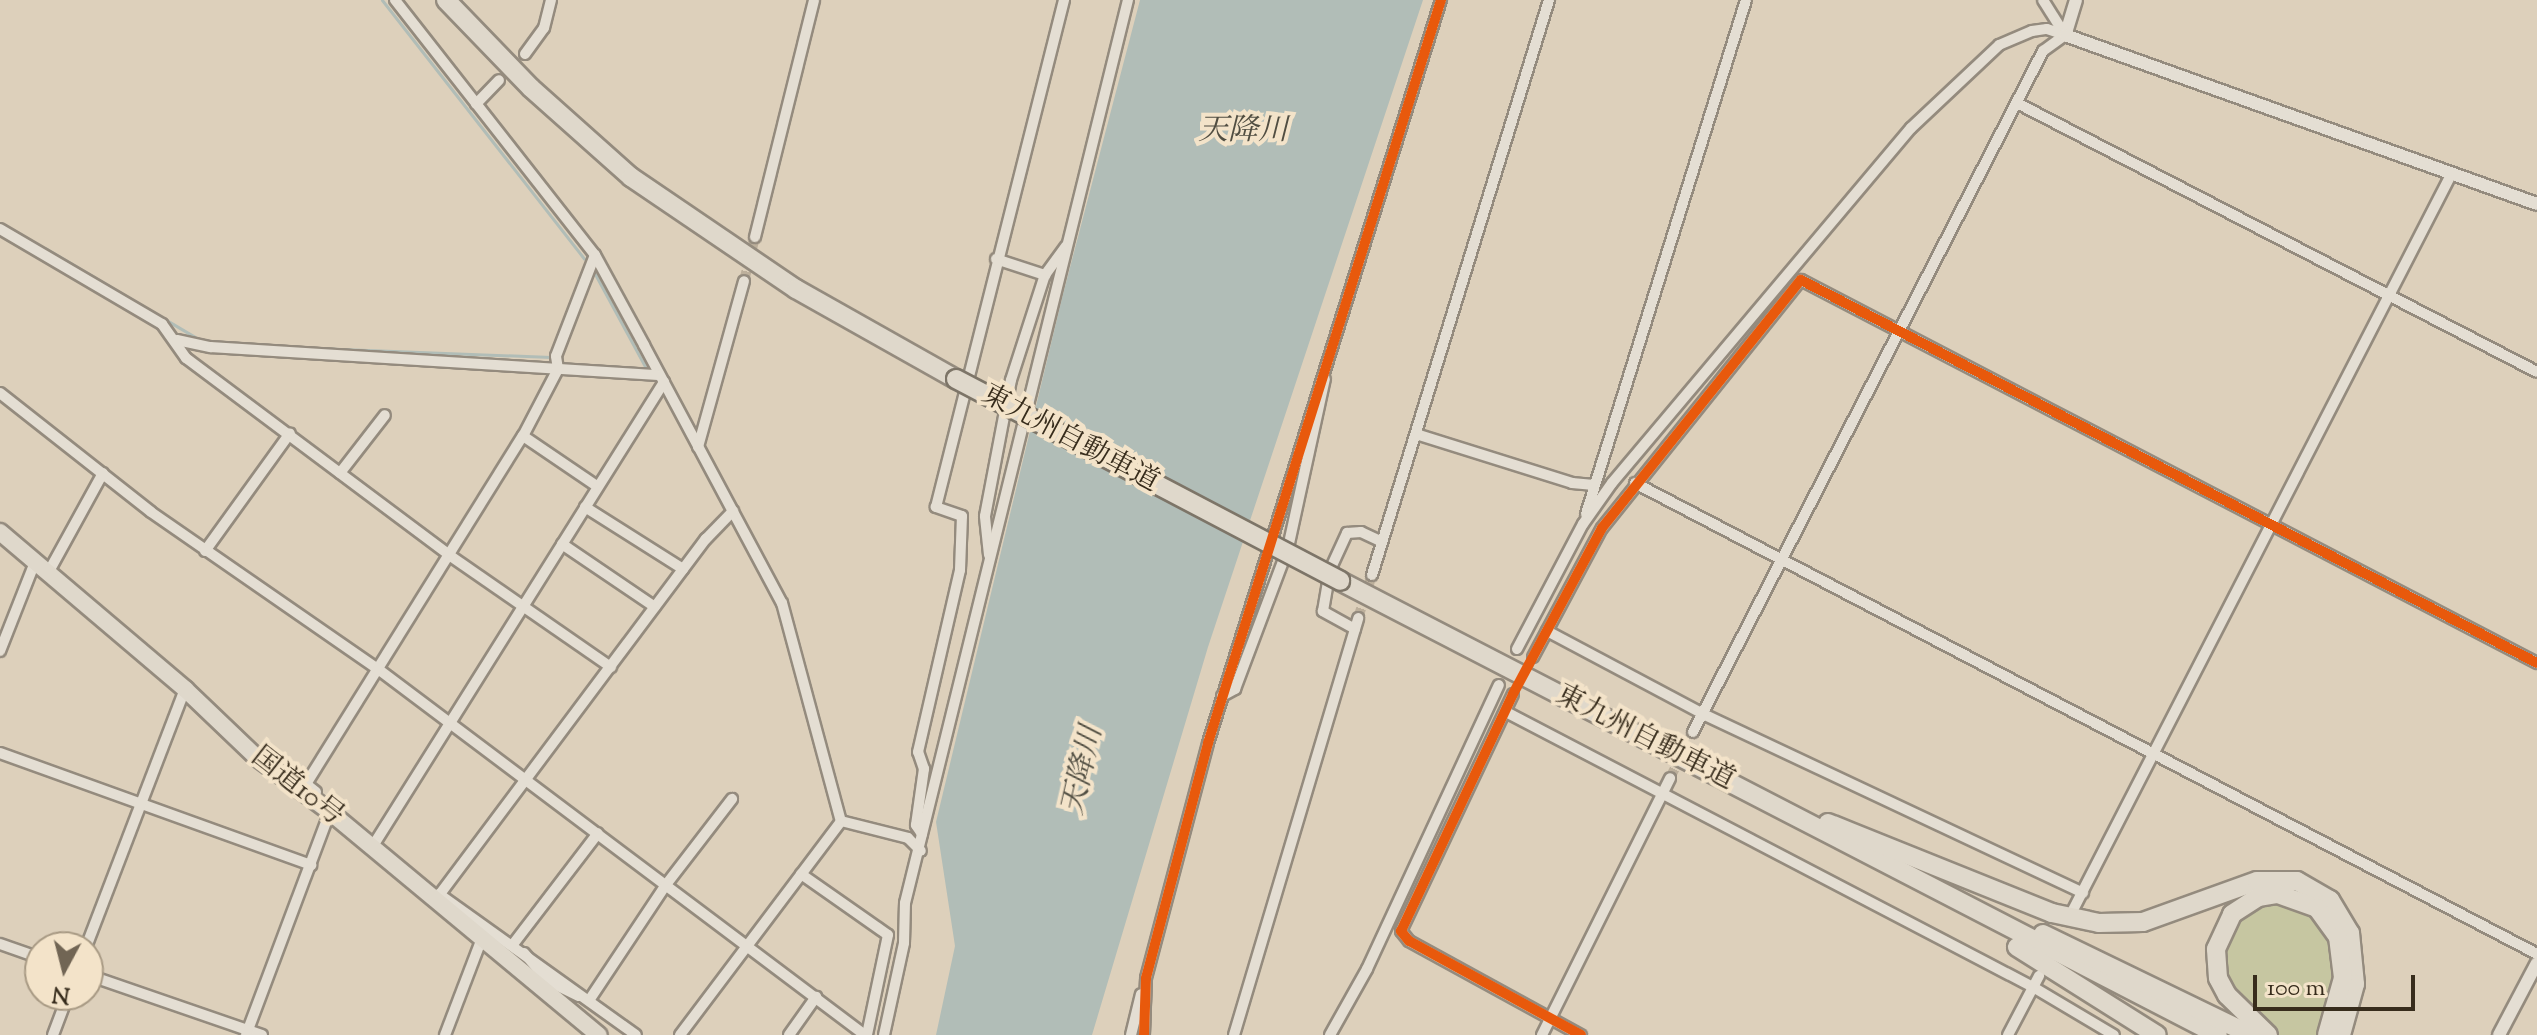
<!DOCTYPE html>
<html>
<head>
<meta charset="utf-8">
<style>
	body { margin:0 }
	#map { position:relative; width:2537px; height:1035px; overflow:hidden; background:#ddd0bb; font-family:"Sorts Mill Goudy","Noto Serif JP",serif }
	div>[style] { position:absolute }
	.green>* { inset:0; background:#c6c6a1 }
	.water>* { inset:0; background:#b1bdb7 }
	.stream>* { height:3px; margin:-1.5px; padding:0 1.5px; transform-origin:1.5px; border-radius:1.5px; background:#b1bdb7 }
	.minor-tunnel>* { height:10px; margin-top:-5px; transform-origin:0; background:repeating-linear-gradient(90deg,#bcaf9b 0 10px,transparent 0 15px) }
	.roads { filter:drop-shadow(2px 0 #948b7e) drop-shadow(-2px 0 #948b7e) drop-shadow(0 2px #948b7e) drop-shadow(0 -2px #948b7e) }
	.minor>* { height:10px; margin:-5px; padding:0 5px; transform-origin:5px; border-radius:5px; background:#e4ded3 }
	.tertiary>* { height:12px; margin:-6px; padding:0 6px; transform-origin:6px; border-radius:6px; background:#e4ded3 }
	.trunk>* { height:16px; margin:-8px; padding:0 8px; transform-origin:8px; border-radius:8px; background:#dfd8cb }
	.motorway>* { height:18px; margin:-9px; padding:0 9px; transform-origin:9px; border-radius:9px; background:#dfd8cb }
	.bridges { filter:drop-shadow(2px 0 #7d7568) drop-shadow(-2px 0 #7d7568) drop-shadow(0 2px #7d7568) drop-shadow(0 -2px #7d7568) }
	.motorway-bridge>* { height:18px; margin:-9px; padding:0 9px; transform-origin:9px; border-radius:9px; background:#dfd8cb }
	.cycleway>* { height:10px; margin:-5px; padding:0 5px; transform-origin:5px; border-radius:5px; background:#e8590c }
	span { translate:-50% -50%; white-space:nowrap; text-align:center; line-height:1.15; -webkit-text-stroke:8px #f3e3c9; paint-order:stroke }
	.street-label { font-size:28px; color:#372c1c }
	.water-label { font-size:30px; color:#514e42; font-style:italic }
	.north { position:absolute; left:24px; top:931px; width:80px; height:80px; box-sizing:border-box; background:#f3e3c9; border:2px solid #a89a84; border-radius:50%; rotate:187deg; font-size:22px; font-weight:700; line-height:32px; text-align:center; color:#372c1c }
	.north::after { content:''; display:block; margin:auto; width:28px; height:36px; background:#716554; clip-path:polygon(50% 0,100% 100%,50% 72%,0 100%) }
	.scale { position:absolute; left:2253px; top:975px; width:162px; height:36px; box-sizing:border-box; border:4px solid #372c1c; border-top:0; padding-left:10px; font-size:24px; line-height:28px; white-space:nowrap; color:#372c1c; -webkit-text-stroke:6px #f3e3c9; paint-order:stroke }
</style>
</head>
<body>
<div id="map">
	<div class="green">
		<i style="clip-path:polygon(2274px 901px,2302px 907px,2324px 927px,2332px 946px,2335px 973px,2317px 1035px,2278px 1035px,2253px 1016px,2227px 982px,2223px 956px,2232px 924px,2246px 911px)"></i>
	</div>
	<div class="water">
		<i style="clip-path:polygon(1140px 0,1423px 0,1208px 647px,1092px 1035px,936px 1035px,955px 946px,936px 822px,1062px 298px)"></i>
	</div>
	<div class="stream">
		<i style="left:382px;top:0;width:328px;rotate:52deg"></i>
		<i style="left:0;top:235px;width:31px;rotate:31deg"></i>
		<i style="left:45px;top:248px;width:180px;rotate:30.7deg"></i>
		<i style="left:595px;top:274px;width:111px;rotate:61.6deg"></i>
		<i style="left:263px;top:345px;width:15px;rotate:4deg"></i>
		<i style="left:290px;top:347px;width:261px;rotate:2.2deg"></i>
	</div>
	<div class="minor-tunnel">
		<i style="left:744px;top:281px;width:45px;rotate:-76deg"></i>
		<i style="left:1358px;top:618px;width:45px;rotate:-72deg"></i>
		<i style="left:1513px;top:694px;width:42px;rotate:-61.6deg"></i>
		<i style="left:1670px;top:778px;width:51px;rotate:-63.4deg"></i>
	</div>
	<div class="roads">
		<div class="minor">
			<i style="left:395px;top:0;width:324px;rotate:51.9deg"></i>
			<i style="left:595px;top:255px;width:102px;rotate:61.4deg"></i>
			<i style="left:644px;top:345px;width:293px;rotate:61.9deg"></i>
			<i style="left:782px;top:603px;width:226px;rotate:74.9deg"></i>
			<i style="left:841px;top:821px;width:69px;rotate:14.2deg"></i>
			<i style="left:908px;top:838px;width:18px;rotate:45deg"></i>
			<i style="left:2043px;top:0;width:41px;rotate:57.8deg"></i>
			<i style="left:525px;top:54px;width:32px;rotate:-54deg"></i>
			<i style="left:544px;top:28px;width:29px;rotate:-76deg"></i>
			<i style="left:2017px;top:103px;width:585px;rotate:27.35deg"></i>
			<i style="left:476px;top:104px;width:33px;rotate:-46deg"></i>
			<i style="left:0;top:229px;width:188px;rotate:30.4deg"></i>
			<i style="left:162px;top:324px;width:42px;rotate:54.8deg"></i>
			<i style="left:186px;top:358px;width:329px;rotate:36.8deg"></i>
			<i style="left:449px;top:555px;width:197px;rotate:34.7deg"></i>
			<i style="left:755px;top:237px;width:244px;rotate:-76deg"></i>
			<i style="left:996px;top:259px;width:52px;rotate:18.1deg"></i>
			<i style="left:177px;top:340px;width:35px;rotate:12deg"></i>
			<i style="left:211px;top:347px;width:447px;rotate:3.6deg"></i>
			<i style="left:0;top:393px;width:192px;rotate:38.2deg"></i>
			<i style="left:151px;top:512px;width:276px;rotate:34.7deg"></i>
			<i style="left:378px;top:669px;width:609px;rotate:36.93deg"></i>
			<i style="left:1416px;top:434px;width:164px;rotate:17.4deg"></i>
			<i style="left:1572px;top:483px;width:22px;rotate:5deg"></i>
			<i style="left:523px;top:436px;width:87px;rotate:34.2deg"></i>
			<i style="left:698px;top:447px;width:172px;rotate:-74.5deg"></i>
			<i style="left:340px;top:473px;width:73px;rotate:-52.2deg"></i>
			<i style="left:1635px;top:483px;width:1018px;rotate:27.57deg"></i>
			<i style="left:585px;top:507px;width:116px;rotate:32.3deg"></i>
			<i style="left:1586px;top:514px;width:538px;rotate:-72.71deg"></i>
			<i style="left:562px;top:544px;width:112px;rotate:34.1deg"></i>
			<i style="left:205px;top:551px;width:145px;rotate:-54.2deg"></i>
			<i style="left:989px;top:555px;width:39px;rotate:-96deg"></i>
			<i style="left:985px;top:516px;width:138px;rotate:-79.2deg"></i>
			<i style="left:1011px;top:380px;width:110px;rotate:-72.1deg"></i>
			<i style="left:1045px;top:275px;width:36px;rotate:-54deg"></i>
			<i style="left:48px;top:573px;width:114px;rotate:-61.2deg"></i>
			<i style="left:1372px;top:575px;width:602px;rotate:-72.89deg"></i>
			<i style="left:1355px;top:629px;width:37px;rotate:-151deg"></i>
			<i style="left:1323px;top:611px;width:42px;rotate:-80.3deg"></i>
			<i style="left:1330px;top:570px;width:41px;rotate:-65.3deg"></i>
			<i style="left:1347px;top:533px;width:14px;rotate:-4deg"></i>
			<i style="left:1361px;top:532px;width:23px;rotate:25deg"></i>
			<i style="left:1547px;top:631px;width:177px;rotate:28deg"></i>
			<i style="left:1703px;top:714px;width:420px;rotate:25.2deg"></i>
			<i style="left:1517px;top:649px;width:141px;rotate:-62.2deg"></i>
			<i style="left:1583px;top:524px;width:50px;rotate:-54.7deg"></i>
			<i style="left:1612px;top:483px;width:464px;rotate:-49.9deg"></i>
			<i style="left:1911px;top:128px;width:121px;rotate:-43.3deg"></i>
			<i style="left:1999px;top:45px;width:36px;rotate:-23deg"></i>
			<i style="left:2032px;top:31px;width:15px;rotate:-8deg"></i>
			<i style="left:2047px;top:29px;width:19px;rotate:18deg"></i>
			<i style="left:0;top:651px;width:96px;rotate:-68.5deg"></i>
			<i style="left:1533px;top:657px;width:146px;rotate:-61.9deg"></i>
			<i style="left:1602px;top:528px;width:318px;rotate:-51.3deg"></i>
			<i style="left:1801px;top:280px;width:830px;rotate:27.49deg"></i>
			<i style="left:1513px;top:694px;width:262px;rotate:115.3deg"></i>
			<i style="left:1401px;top:931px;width:13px;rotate:51deg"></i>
			<i style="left:1409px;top:941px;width:196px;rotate:28.7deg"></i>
			<i style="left:1222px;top:696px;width:15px;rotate:-28deg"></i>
			<i style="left:1235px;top:689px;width:151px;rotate:-69.4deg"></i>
			<i style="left:1288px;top:548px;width:173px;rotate:-77.7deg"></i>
			<i style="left:1506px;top:712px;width:594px;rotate:27.56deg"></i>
			<i style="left:2033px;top:987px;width:94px;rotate:30.7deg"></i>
			<i style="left:1693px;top:732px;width:766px;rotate:-62.8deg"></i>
			<i style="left:2043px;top:51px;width:27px;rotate:-36deg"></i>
			<i style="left:0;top:753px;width:331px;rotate:19.8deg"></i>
			<i style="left:316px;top:792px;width:13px;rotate:-141deg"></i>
			<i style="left:306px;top:784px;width:410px;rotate:-58.1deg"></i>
			<i style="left:523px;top:436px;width:76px;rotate:-62.4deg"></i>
			<i style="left:558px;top:369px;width:13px;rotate:-99deg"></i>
			<i style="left:556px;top:356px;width:108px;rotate:-68.9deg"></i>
			<i style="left:922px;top:834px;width:11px;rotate:-124deg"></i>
			<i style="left:916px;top:825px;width:57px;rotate:-81.9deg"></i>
			<i style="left:924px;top:769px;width:18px;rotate:-109deg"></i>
			<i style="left:918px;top:752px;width:187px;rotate:-77deg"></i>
			<i style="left:960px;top:570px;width:54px;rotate:-87.9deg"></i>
			<i style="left:962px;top:516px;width:28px;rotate:-161deg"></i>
			<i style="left:936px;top:507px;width:523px;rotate:-75.83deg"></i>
			<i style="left:376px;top:841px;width:542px;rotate:-57.89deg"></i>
			<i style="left:801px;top:874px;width:106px;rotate:35deg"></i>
			<i style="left:888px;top:935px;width:102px;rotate:101.9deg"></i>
			<i style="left:439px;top:894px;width:242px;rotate:35.6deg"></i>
			<i style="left:440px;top:894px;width:444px;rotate:-53.2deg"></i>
			<i style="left:706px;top:539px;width:39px;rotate:-46deg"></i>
			<i style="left:2073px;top:910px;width:829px;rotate:-62.79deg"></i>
			<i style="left:514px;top:943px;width:138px;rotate:-52.6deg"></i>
			<i style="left:0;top:944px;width:42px;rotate:19.3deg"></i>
			<i style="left:86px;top:947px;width:276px;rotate:-69deg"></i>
			<i style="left:524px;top:953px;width:37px;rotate:49deg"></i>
			<i style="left:548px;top:981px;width:34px;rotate:26deg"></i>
			<i style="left:88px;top:975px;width:184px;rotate:19deg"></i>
			<i style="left:590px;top:999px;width:136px;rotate:-56.4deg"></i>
			<i style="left:665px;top:886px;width:110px;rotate:-52.4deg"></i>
			<i style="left:53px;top:1035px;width:43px;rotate:-69.4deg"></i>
			<i style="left:246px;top:1035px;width:238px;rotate:-69.4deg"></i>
			<i style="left:445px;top:1035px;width:104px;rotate:-69.1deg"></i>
			<i style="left:680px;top:1035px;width:268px;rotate:-53deg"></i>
			<i style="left:789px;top:1035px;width:47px;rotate:-54.6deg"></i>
			<i style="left:884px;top:1035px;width:94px;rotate:-77.7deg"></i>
			<i style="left:904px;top:943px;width:40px;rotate:-88.6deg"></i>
			<i style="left:905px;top:903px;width:930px;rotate:-76.13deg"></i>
			<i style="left:1131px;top:1035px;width:42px;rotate:-76.3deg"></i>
			<i style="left:1144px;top:1035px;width:57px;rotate:-88deg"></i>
			<i style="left:1146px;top:978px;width:243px;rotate:-75.2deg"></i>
			<i style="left:1208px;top:743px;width:779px;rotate:-72.59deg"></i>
			<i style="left:1234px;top:1035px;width:435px;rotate:-73.4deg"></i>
			<i style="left:1330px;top:1035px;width:76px;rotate:-60.7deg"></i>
			<i style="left:1367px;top:969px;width:313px;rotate:-65.1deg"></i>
			<i style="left:1542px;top:1035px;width:287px;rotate:-63.5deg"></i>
			<i style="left:2008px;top:1035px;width:67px;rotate:-62.3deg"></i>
		</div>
		<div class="tertiary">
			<i style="left:2076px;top:0;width:37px;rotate:107deg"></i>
			<i style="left:2065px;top:35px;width:501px;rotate:19.7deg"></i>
			<i style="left:2499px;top:1035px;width:81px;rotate:-62.2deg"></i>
		</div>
		<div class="trunk">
			<i style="left:0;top:532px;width:243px;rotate:40.3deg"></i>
			<i style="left:185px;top:689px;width:97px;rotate:43.7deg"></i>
			<i style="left:255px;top:756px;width:94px;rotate:36.7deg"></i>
			<i style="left:330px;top:812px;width:349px;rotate:39.7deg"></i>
		</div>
		<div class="motorway">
			<i style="left:446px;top:0;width:122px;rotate:46deg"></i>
			<i style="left:531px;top:88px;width:134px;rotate:41.7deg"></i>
			<i style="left:631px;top:177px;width:199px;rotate:34.2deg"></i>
			<i style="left:796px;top:289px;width:184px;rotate:29.4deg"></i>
			<i style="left:1340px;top:581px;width:988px;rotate:27.34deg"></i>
			<i style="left:1828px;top:823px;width:241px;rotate:21.9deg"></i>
			<i style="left:2052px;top:913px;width:48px;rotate:12deg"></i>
			<i style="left:2099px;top:923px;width:44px;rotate:-1.3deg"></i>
			<i style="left:2143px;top:922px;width:121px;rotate:-19.8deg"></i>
			<i style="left:2257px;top:881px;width:40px"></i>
			<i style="left:2297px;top:881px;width:38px;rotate:30deg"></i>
			<i style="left:2330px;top:900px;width:39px;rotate:59deg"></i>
			<i style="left:2350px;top:933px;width:51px;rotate:84.4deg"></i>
			<i style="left:2355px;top:984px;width:53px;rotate:105.4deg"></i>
			<i style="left:2043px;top:934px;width:231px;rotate:25.9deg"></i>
			<i style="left:2017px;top:947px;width:165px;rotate:32.2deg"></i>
			<i style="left:2268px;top:1035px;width:57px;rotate:-135.7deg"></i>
			<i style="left:2227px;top:995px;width:19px;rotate:-118deg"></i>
			<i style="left:2218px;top:978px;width:29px;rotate:-94deg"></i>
			<i style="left:2216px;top:949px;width:38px;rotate:-65deg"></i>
			<i style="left:2232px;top:914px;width:31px;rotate:-33deg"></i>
			<i style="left:2258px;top:897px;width:20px;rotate:-9deg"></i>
			<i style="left:2278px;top:894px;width:41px;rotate:19.7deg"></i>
			<i style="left:2317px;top:908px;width:36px;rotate:54deg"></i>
			<i style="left:2338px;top:937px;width:41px;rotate:83deg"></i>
			<i style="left:2343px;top:978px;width:59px;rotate:105.7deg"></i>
		</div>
	</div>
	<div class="bridges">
		<div class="motorway-bridge">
			<i style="left:956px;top:379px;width:434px;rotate:27.7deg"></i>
		</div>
	</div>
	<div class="cycleway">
		<i style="left:1144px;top:1035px;width:57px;rotate:-88deg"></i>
		<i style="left:1146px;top:978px;width:243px;rotate:-75.2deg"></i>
		<i style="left:1208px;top:743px;width:779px;rotate:-72.59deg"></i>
		<i style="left:1581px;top:1035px;width:196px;rotate:-151.3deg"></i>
		<i style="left:1409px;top:941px;width:13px;rotate:-129deg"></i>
		<i style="left:1401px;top:931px;width:262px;rotate:-64.7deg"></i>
		<i style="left:1513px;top:694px;width:188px;rotate:-61.8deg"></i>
		<i style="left:1602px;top:528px;width:318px;rotate:-51.3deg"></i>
		<i style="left:1801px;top:280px;width:830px;rotate:27.49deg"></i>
	</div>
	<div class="street-label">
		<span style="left:1070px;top:439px;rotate:28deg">東九州自動車道</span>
		<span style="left:1645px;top:738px;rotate:27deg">東九州自動車道</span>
		<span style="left:297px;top:787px;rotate:38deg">国道10号</span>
	</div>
	<div class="water-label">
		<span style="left:1243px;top:132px">天降川</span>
		<span style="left:1084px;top:771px;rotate:-77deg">天降川</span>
	</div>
	<div class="north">N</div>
	<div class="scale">100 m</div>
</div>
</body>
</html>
